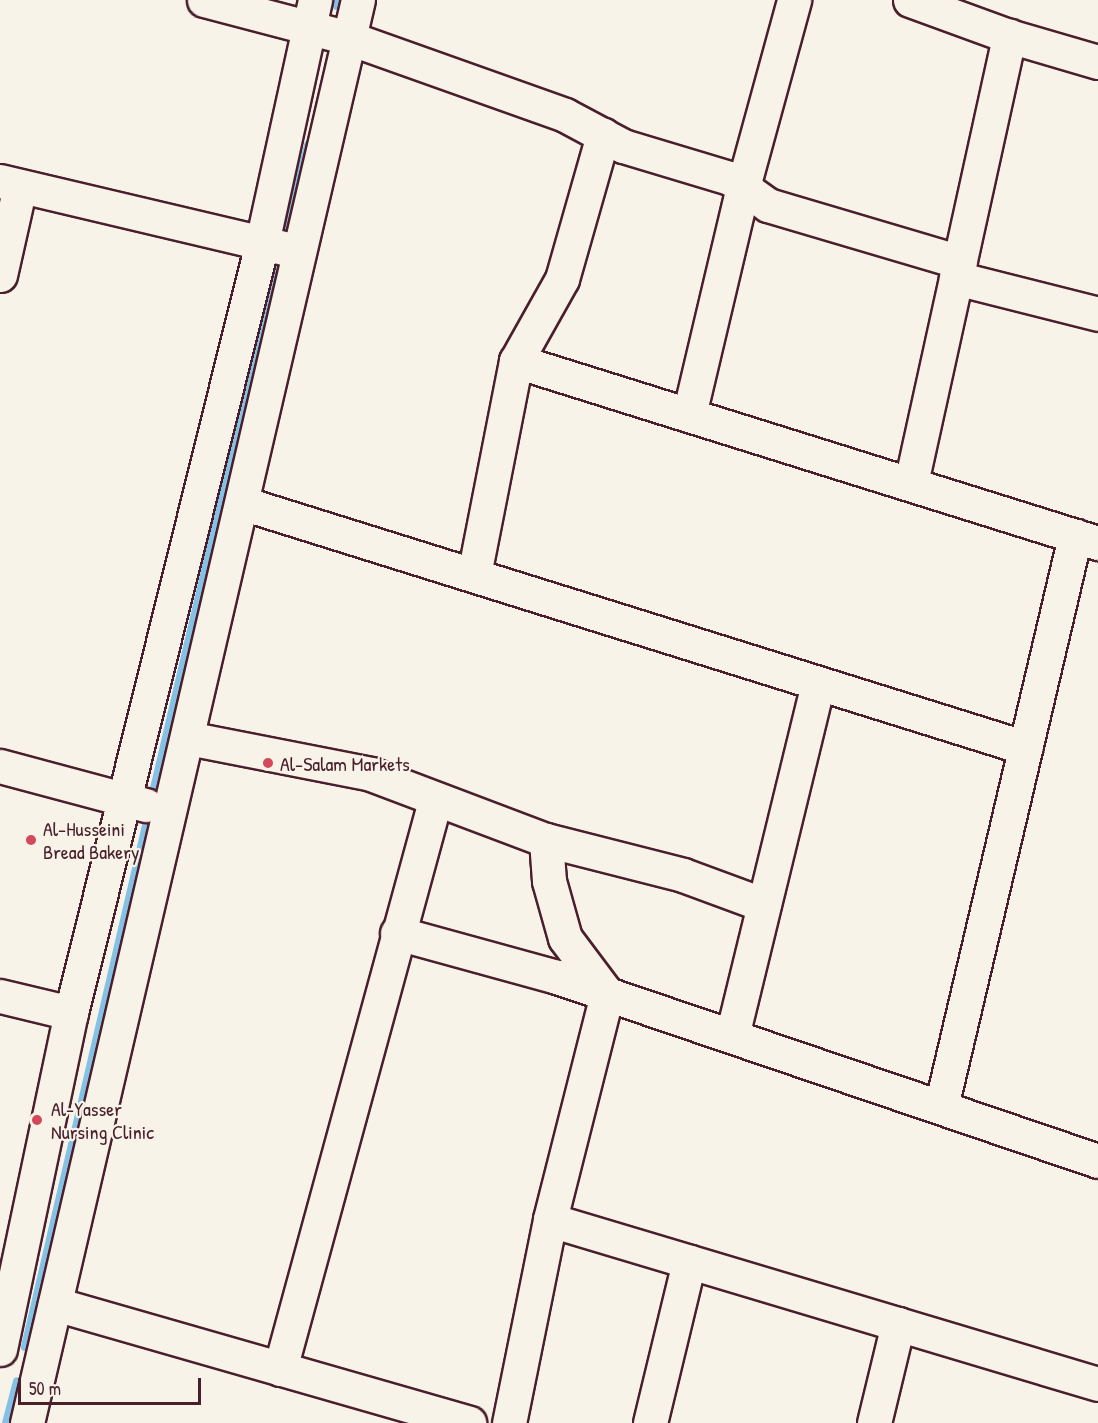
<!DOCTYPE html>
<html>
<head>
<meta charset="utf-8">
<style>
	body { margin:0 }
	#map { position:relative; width:1098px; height:1423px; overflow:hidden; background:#f7f3e8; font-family:"Patrick Hand",sans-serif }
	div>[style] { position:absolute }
	.stream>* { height:8px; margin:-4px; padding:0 4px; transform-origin:4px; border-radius:4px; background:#85c1e5 }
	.roads { filter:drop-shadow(2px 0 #4a1f2b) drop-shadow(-2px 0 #4a1f2b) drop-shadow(0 2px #4a1f2b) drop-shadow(0 -2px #4a1f2b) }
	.minor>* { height:33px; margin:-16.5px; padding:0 16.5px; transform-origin:16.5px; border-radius:16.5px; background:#f7f3e8 }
	.dots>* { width:16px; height:16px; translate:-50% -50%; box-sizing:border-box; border:3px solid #f7f3e8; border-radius:50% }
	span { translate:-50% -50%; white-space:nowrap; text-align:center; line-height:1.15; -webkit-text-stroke:4.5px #f7f3e8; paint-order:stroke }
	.poi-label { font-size:20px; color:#4a1f2b }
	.left { translate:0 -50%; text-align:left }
	.scale { position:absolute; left:18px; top:1378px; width:183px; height:27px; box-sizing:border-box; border:3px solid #4a1f2b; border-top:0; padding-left:8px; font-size:18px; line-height:21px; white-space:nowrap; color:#4a1f2b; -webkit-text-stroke:4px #f7f3e8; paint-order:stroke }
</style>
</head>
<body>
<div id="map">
	<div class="stream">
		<i style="left:337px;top:6px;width:6px;rotate:-81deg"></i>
		<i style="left:285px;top:234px;width:92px;rotate:-75.5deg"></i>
		<i style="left:153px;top:793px;width:545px;rotate:-76.86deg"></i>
		<i style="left:25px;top:1347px;width:540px;rotate:-76.94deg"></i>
		<i style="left:6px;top:1423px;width:43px;rotate:-75.3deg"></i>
	</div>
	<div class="roads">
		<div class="minor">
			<i style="left:204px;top:0;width:150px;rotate:14.7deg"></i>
			<i style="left:349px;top:38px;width:229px;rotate:19.6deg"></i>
			<i style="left:565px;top:115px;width:66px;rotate:28.1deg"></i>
			<i style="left:623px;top:146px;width:112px;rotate:16.7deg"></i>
			<i style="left:730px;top:178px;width:47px;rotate:35.4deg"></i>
			<i style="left:768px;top:205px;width:200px;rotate:16.5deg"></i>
			<i style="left:910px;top:0;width:105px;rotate:20deg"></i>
			<i style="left:1009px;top:36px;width:93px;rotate:16.3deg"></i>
			<i style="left:0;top:181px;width:292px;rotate:13.3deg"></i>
			<i style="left:0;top:275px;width:91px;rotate:-77.3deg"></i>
			<i style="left:956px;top:278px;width:146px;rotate:14.2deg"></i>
			<i style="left:516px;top:361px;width:610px;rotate:17.37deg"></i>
			<i style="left:689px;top:415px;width:234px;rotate:-76.7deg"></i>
			<i style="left:743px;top:187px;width:194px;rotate:-74.7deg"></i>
			<i style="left:911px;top:483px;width:458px;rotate:-77.6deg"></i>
			<i style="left:242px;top:503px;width:821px;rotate:17.35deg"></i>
			<i style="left:474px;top:575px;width:218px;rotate:-78.9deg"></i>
			<i style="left:516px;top:361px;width:94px;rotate:-60.7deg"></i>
			<i style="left:562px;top:279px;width:150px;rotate:-74.1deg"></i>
			<i style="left:188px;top:738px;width:187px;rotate:11.1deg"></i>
			<i style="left:371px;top:774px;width:187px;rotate:20.7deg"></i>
			<i style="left:546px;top:840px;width:41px;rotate:85.8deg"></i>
			<i style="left:549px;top:881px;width:59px;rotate:74.3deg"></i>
			<i style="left:565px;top:938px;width:70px;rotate:53.1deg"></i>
			<i style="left:607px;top:994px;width:233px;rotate:104.2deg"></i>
			<i style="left:550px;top:1220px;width:207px;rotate:101.4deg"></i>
			<i style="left:0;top:766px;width:151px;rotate:15deg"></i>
			<i style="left:546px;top:840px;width:141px;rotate:14.3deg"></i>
			<i style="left:683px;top:875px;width:86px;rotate:20.3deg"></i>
			<i style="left:397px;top:933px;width:166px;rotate:15.4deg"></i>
			<i style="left:557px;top:977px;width:571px;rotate:18.78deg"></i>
			<i style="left:0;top:996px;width:73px;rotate:13.5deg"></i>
			<i style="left:732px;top:1036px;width:363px;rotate:-76.3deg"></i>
			<i style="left:941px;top:1107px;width:587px;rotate:-76.79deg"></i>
			<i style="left:550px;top:1220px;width:572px;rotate:16.66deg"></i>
			<i style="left:55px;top:1304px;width:431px;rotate:16deg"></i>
			<i style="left:0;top:1349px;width:343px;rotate:-78.1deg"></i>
			<i style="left:71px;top:1013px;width:793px;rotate:-76.07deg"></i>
			<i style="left:262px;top:243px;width:249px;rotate:-77.7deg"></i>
			<i style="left:280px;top:1369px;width:589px;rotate:-74.74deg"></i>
			<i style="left:27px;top:1423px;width:1461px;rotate:-76.91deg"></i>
			<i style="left:650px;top:1423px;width:166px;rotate:-76.4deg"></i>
			<i style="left:874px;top:1423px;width:102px;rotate:-76.4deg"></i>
		</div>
	</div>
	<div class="dots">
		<i style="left:268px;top:763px;background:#d1495b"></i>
		<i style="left:31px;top:840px;background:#d1495b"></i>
		<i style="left:37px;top:1120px;background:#d1495b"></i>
	</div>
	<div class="poi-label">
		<span class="left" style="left:280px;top:763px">Al-Salam Markets</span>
		<span class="left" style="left:43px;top:840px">Al-Husseini<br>Bread Bakery</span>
		<span class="left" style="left:51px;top:1120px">Al-Yasser<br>Nursing Clinic</span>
	</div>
	<div class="scale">50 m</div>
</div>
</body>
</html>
